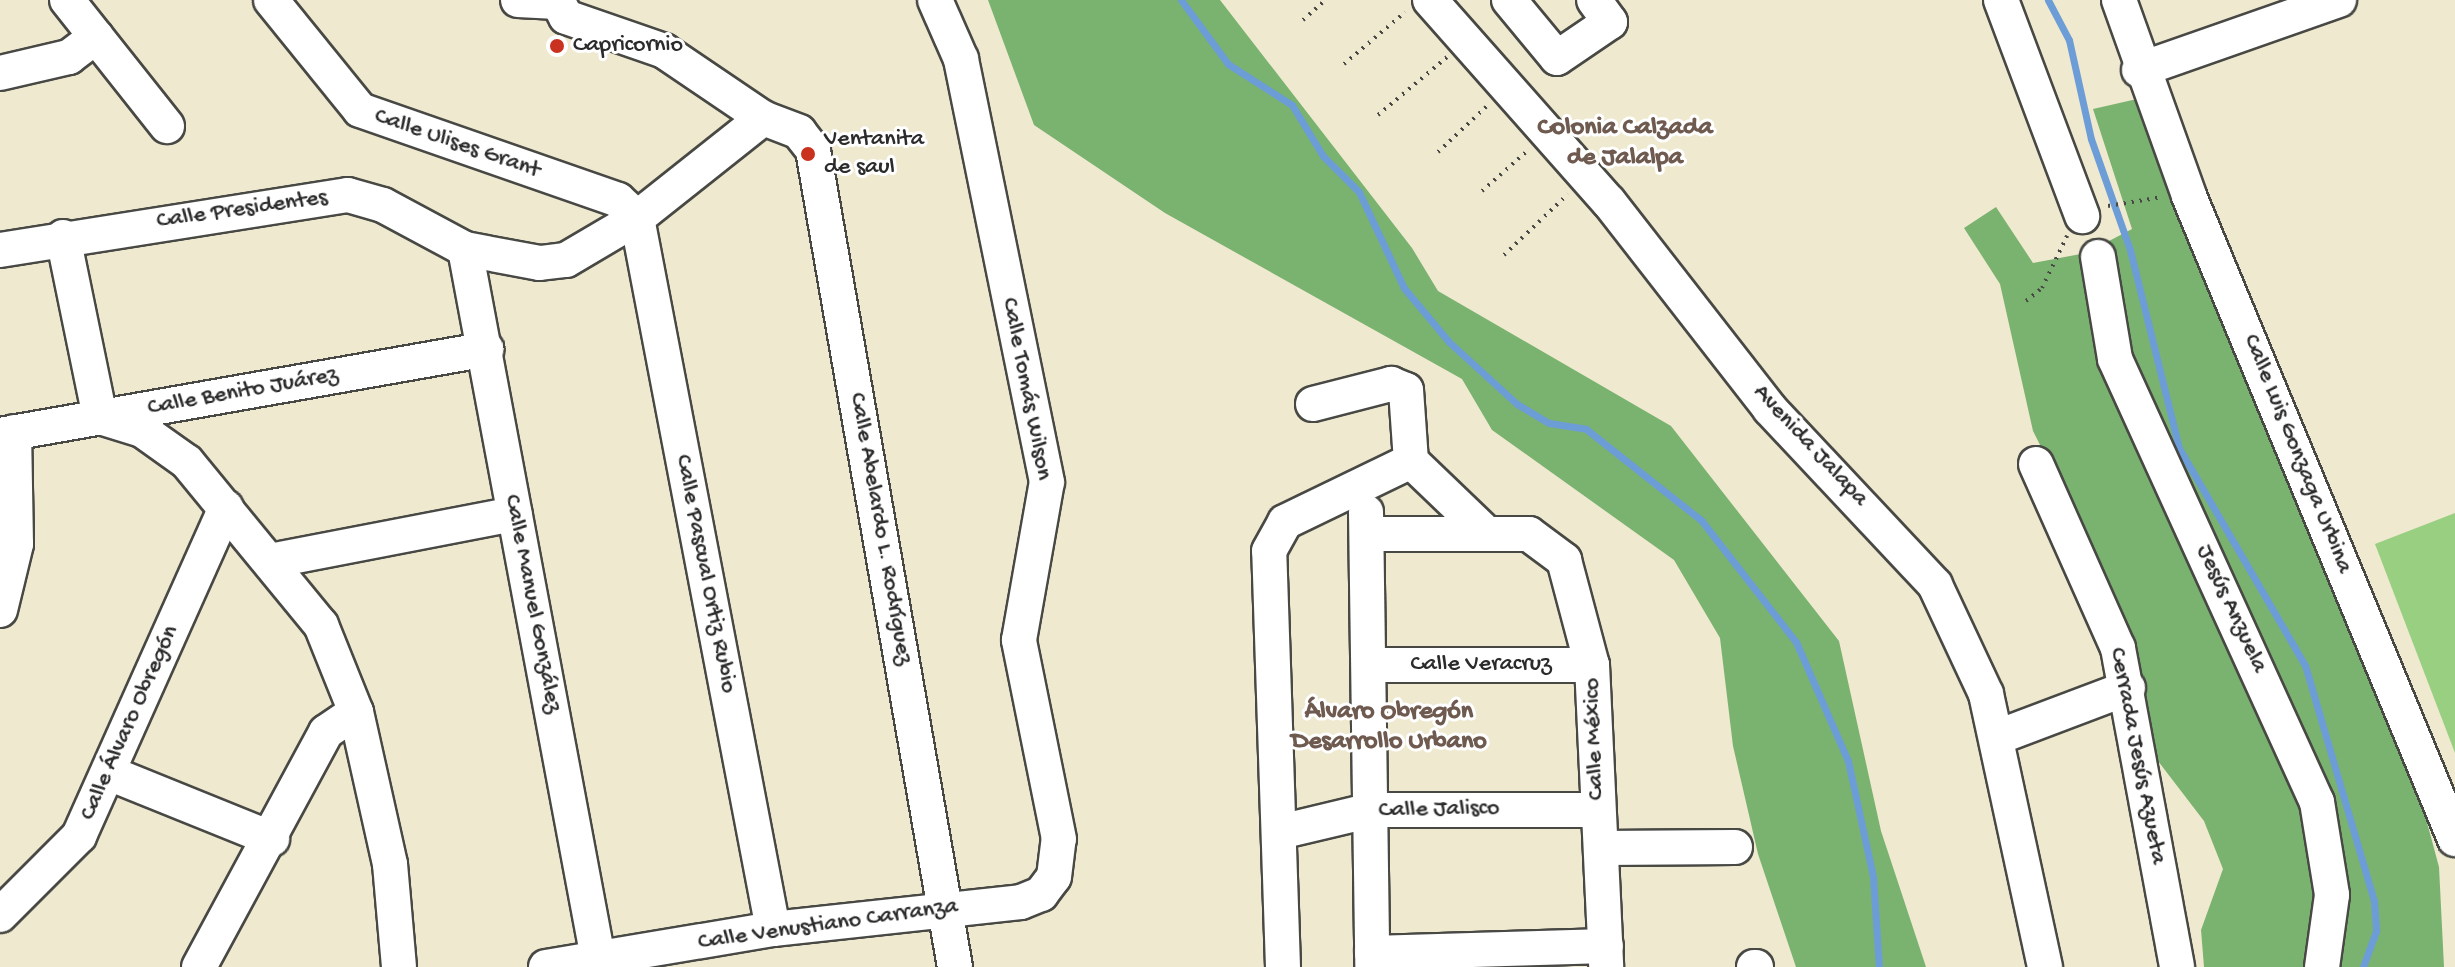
<!DOCTYPE html>
<html>
<head>
<meta charset="utf-8">
<style>
	body { margin:0 }
	#map { position:relative; width:2455px; height:967px; overflow:hidden; background:#efe9d0; font-family:"Gochi Hand",sans-serif }
	div>[style] { position:absolute }
	.green>* { inset:0; background:#98cf81 }
	.forest>* { inset:0; background:#7ab26f }
	.stream>* { height:7px; margin:-3.5px; padding:0 3.5px; transform-origin:3.5px; border-radius:3.5px; background:#6d9dd7 }
	.path>* { height:4px; margin-top:-2px; transform-origin:0; background:repeating-linear-gradient(90deg,#484844 0 2px,transparent 0 8px) }
	.roads { filter:drop-shadow(2px 0 #484844) drop-shadow(-2px 0 #484844) drop-shadow(0 2px #484844) drop-shadow(0 -2px #484844) }
	.minor>* { height:34px; margin:-17px; padding:0 17px; transform-origin:17px; border-radius:17px; background:#fff }
	.dots>* { width:22px; height:22px; translate:-50% -50%; box-sizing:border-box; border:4px solid #fff; border-radius:50% }
	span { translate:-50% -50%; white-space:nowrap; text-align:center; line-height:1.15; -webkit-text-stroke:6px #fff; paint-order:stroke }
	.poi-label { font-size:24px; color:#2b2b2b }
	.left { translate:0 -50%; text-align:left }
	.street-label { font-size:24px; color:#2b2b2b }
	.neighbourhood-label { font-size:26px; color:#6f5a50; font-weight:700 }
</style>
</head>
<body>
<div id="map">
	<div class="green">
		<i style="clip-path:polygon(2455px 513px,2455px 753px,2375px 544px)"></i>
	</div>
	<div class="forest">
		<i style="clip-path:polygon(988px 0,1220px 0,1412px 248px,1438px 291px,1671px 426px,1839px 641px,1881px 831px,1926px 967px,1796px 967px,1758px 854px,1733px 746px,1720px 638px,1674px 560px,1492px 430px,1462px 379px,1165px 213px,1034px 125px)"></i>
		<i style="clip-path:polygon(2137px 99px,2414px 774px,2439px 867px,2444px 967px,2204px 967px,2201px 930px,2223px 869px,2204px 821px,2158px 761px,2142px 677px,2093px 550px,2033px 431px,2000px 284px,1964px 228px,1996px 207px,2033px 263px,2086px 253px,2132px 229px,2093px 109px)"></i>
	</div>
	<div class="stream">
		<i style="left:1181px;top:0;width:79px;rotate:53.7deg"></i>
		<i style="left:1228px;top:64px;width:76px;rotate:32.6deg"></i>
		<i style="left:1292px;top:105px;width:60px;rotate:58.7deg"></i>
		<i style="left:1323px;top:156px;width:51px;rotate:45deg"></i>
		<i style="left:1359px;top:192px;width:106px;rotate:64.9deg"></i>
		<i style="left:1404px;top:288px;width:70px;rotate:50.2deg"></i>
		<i style="left:1449px;top:342px;width:92px;rotate:42.4deg"></i>
		<i style="left:1517px;top:404px;width:37px;rotate:31deg"></i>
		<i style="left:1549px;top:423px;width:37px;rotate:9deg"></i>
		<i style="left:1586px;top:429px;width:147px;rotate:38.4deg"></i>
		<i style="left:1701px;top:520px;width:155px;rotate:52.1deg"></i>
		<i style="left:1796px;top:642px;width:130px;rotate:66.4deg"></i>
		<i style="left:1848px;top:761px;width:119px;rotate:77.8deg"></i>
		<i style="left:1873px;top:877px;width:90px;rotate:86.2deg"></i>
		<i style="left:2048px;top:0;width:45px;rotate:62.3deg"></i>
		<i style="left:2069px;top:40px;width:101px;rotate:77.5deg"></i>
		<i style="left:2091px;top:139px;width:118px;rotate:70.6deg"></i>
		<i style="left:2130px;top:250px;width:204px;rotate:76.1deg"></i>
		<i style="left:2179px;top:448px;width:251px;rotate:59.9deg"></i>
		<i style="left:2305px;top:665px;width:246px;rotate:73.7deg"></i>
		<i style="left:2374px;top:901px;width:30px;rotate:86deg"></i>
		<i style="left:2376px;top:931px;width:38px;rotate:110deg"></i>
	</div>
	<div class="path">
		<i style="left:1303px;top:20px;width:30px;rotate:-42deg"></i>
		<i style="left:1344px;top:64px;width:80px;rotate:-40.4deg"></i>
		<i style="left:1378px;top:115px;width:90px;rotate:-40deg"></i>
		<i style="left:1438px;top:152px;width:67px;rotate:-43.2deg"></i>
		<i style="left:1482px;top:191px;width:60px;rotate:-41.6deg"></i>
		<i style="left:2108px;top:206px;width:55px;rotate:-9.5deg"></i>
		<i style="left:1504px;top:255px;width:88px;rotate:-43.6deg"></i>
		<i style="left:2026px;top:301px;width:21px;rotate:-39deg"></i>
		<i style="left:2042px;top:288px;width:58px;rotate:-64.3deg"></i>
	</div>
	<div class="roads">
		<div class="minor">
			<i style="left:67px;top:0;width:161px;rotate:51.6deg"></i>
			<i style="left:271px;top:0;width:141px;rotate:51deg"></i>
			<i style="left:360px;top:110px;width:273px;rotate:19.2deg"></i>
			<i style="left:618px;top:200px;width:26px;rotate:43deg"></i>
			<i style="left:637px;top:218px;width:724px;rotate:79.17deg"></i>
			<i style="left:518px;top:0;width:39px;rotate:3deg"></i>
			<i style="left:557px;top:0;width:19px;rotate:62deg"></i>
			<i style="left:566px;top:17px;width:104px;rotate:19.1deg"></i>
			<i style="left:664px;top:51px;width:120px;rotate:34.1deg"></i>
			<i style="left:763px;top:118px;width:39px;rotate:21deg"></i>
			<i style="left:799px;top:132px;width:23px;rotate:52deg"></i>
			<i style="left:813px;top:150px;width:829px;rotate:80.14deg"></i>
			<i style="left:1430px;top:0;width:270px;rotate:48.5deg"></i>
			<i style="left:1609px;top:202px;width:262px;rotate:52.1deg"></i>
			<i style="left:1770px;top:409px;width:241px;rotate:46.8deg"></i>
			<i style="left:1935px;top:585px;width:120px;rotate:64.9deg"></i>
			<i style="left:1986px;top:694px;width:279px;rotate:77.8deg"></i>
			<i style="left:1509px;top:0;width:75px;rotate:50.4deg"></i>
			<i style="left:1557px;top:58px;width:64px;rotate:-34.2deg"></i>
			<i style="left:1610px;top:22px;width:27px;rotate:-126deg"></i>
			<i style="left:2001px;top:0;width:231px;rotate:69.4deg"></i>
			<i style="left:2119px;top:0;width:208px;rotate:70.3deg"></i>
			<i style="left:2189px;top:196px;width:696px;rotate:67.53deg"></i>
			<i style="left:2139px;top:70px;width:212px;rotate:-19.3deg"></i>
			<i style="left:0;top:73px;width:71px;rotate:-13.1deg"></i>
			<i style="left:69px;top:57px;width:34px;rotate:-37deg"></i>
			<i style="left:63px;top:237px;width:184px;rotate:78.4deg"></i>
			<i style="left:465px;top:249px;width:721px;rotate:79.38deg"></i>
			<i style="left:0;top:250px;width:352px;rotate:-9deg"></i>
			<i style="left:348px;top:195px;width:36px;rotate:16deg"></i>
			<i style="left:383px;top:205px;width:93px;rotate:28.2deg"></i>
			<i style="left:465px;top:249px;width:76px;rotate:10.6deg"></i>
			<i style="left:540px;top:263px;width:26px;rotate:-7deg"></i>
			<i style="left:566px;top:260px;width:82px;rotate:-30.6deg"></i>
			<i style="left:637px;top:218px;width:161px;rotate:-38.4deg"></i>
			<i style="left:2098px;top:257px;width:103px;rotate:80.5deg"></i>
			<i style="left:2115px;top:359px;width:487px;rotate:65.5deg"></i>
			<i style="left:2317px;top:802px;width:94px;rotate:80.8deg"></i>
			<i style="left:2332px;top:895px;width:73px;rotate:97.9deg"></i>
			<i style="left:1313px;top:404px;width:81px;rotate:-14.4deg"></i>
			<i style="left:1391px;top:384px;width:16px;rotate:22deg"></i>
			<i style="left:1406px;top:390px;width:71px;rotate:86deg"></i>
			<i style="left:100px;top:417px;width:44px;rotate:17.2deg"></i>
			<i style="left:142px;top:430px;width:55px;rotate:35.4deg"></i>
			<i style="left:187px;top:462px;width:211px;rotate:50.6deg"></i>
			<i style="left:321px;top:625px;width:94px;rotate:68.1deg"></i>
			<i style="left:356px;top:712px;width:156px;rotate:77.4deg"></i>
			<i style="left:390px;top:864px;width:103px;rotate:85deg"></i>
			<i style="left:0;top:435px;width:494px;rotate:-10deg"></i>
			<i style="left:1411px;top:461px;width:100px;rotate:43.8deg"></i>
			<i style="left:2036px;top:464px;width:201px;rotate:66deg"></i>
			<i style="left:2118px;top:648px;width:324px;rotate:79.5deg"></i>
			<i style="left:1366px;top:512px;width:455px;rotate:89.2deg"></i>
			<i style="left:1368px;top:534px;width:161px"></i>
			<i style="left:1529px;top:534px;width:44px;rotate:36.6deg"></i>
			<i style="left:1564px;top:560px;width:109px;rotate:75.1deg"></i>
			<i style="left:1592px;top:665px;width:302px;rotate:87.3deg"></i>
			<i style="left:275px;top:560px;width:244px;rotate:-10.9deg"></i>
			<i style="left:0;top:610px;width:68px;rotate:-76.4deg"></i>
			<i style="left:16px;top:544px;width:112px;rotate:-91deg"></i>
			<i style="left:1369px;top:665px;width:223px"></i>
			<i style="left:1998px;top:737px;width:139px;rotate:-20.7deg"></i>
			<i style="left:109px;top:773px;width:176px;rotate:22deg"></i>
			<i style="left:1284px;top:831px;width:90px;rotate:-13.4deg"></i>
			<i style="left:1372px;top:810px;width:225px"></i>
			<i style="left:1602px;top:848px;width:133px;rotate:-0.4deg"></i>
			<i style="left:0;top:915px;width:112px;rotate:-45deg"></i>
			<i style="left:79px;top:836px;width:360px;rotate:-65.9deg"></i>
			<i style="left:1372px;top:953px;width:234px;rotate:-1.7deg"></i>
			<i style="left:199px;top:967px;width:267px;rotate:-61.6deg"></i>
			<i style="left:326px;top:732px;width:36px;rotate:-34deg"></i>
			<i style="left:546px;top:967px;width:230px;rotate:-9.5deg"></i>
			<i style="left:773px;top:929px;width:249px;rotate:-6.2deg"></i>
			<i style="left:1021px;top:902px;width:22px;rotate:-22deg"></i>
			<i style="left:1041px;top:894px;width:21px;rotate:-53deg"></i>
			<i style="left:1054px;top:877px;width:38px;rotate:-83deg"></i>
			<i style="left:1059px;top:839px;width:203px;rotate:-101.4deg"></i>
			<i style="left:1019px;top:640px;width:160px;rotate:-80deg"></i>
			<i style="left:1047px;top:482px;width:432px;rotate:-101.5deg"></i>
			<i style="left:961px;top:59px;width:64px;rotate:-113.8deg"></i>
			<i style="left:1283px;top:967px;width:416px;rotate:-91.9deg"></i>
			<i style="left:1269px;top:551px;width:33px;rotate:-61deg"></i>
			<i style="left:1285px;top:522px;width:140px;rotate:-25.8deg"></i>
			<i style="left:1754px;top:967px;width:2px"></i>
		</div>
	</div>
	<div class="dots">
		<i style="left:557px;top:46px;background:#c8321e"></i>
		<i style="left:808px;top:154px;background:#c8321e"></i>
	</div>
	<div class="poi-label">
		<span class="left" style="left:573px;top:46px">Capricornio</span>
		<span class="left" style="left:824px;top:154px">Ventanita<br>de saul</span>
	</div>
	<div class="street-label">
		<span style="left:457px;top:144px;rotate:19deg">Calle Ulises Grant</span>
		<span style="left:242px;top:210px;rotate:-8deg">Calle Presidentes</span>
		<span style="left:1026px;top:389px;rotate:79deg">Calle Tomás Wilson</span>
		<span style="left:243px;top:392px;rotate:-10deg">Calle Benito Juárez</span>
		<span style="left:1810px;top:446px;rotate:47deg">Avenida Jalapa</span>
		<span style="left:2297px;top:454px;rotate:68deg">Calle Luis Gonzaga Urbina</span>
		<span style="left:880px;top:529px;rotate:80deg">Calle Abelardo L. Rodríguez</span>
		<span style="left:705px;top:574px;rotate:79deg">Calle Pascual Ortiz Rubio</span>
		<span style="left:532px;top:604px;rotate:79deg">Calle Manuel González</span>
		<span style="left:2231px;top:609px;rotate:65deg">Jesús Anzuela</span>
		<span style="left:1481px;top:665px">Calle Veracruz</span>
		<span style="left:130px;top:723px;rotate:-66deg">Calle Álvaro Obregón</span>
		<span style="left:1595px;top:739px;rotate:-92deg">Calle México</span>
		<span style="left:2137px;top:756px;rotate:79deg">Cerrada Jesús Azueta</span>
		<span style="left:1439px;top:810px;rotate:-1deg">Calle Jalisco</span>
		<span style="left:828px;top:925px;rotate:-8deg">Calle Venustiano Carranza</span>
	</div>
	<div class="neighbourhood-label">
		<span style="left:1625px;top:144px">Colonia Calzada<br>de Jalalpa</span>
		<span style="left:1389px;top:728px">Álvaro Obregón<br>Desarrollo Urbano</span>
	</div>
</div>
</body>
</html>
